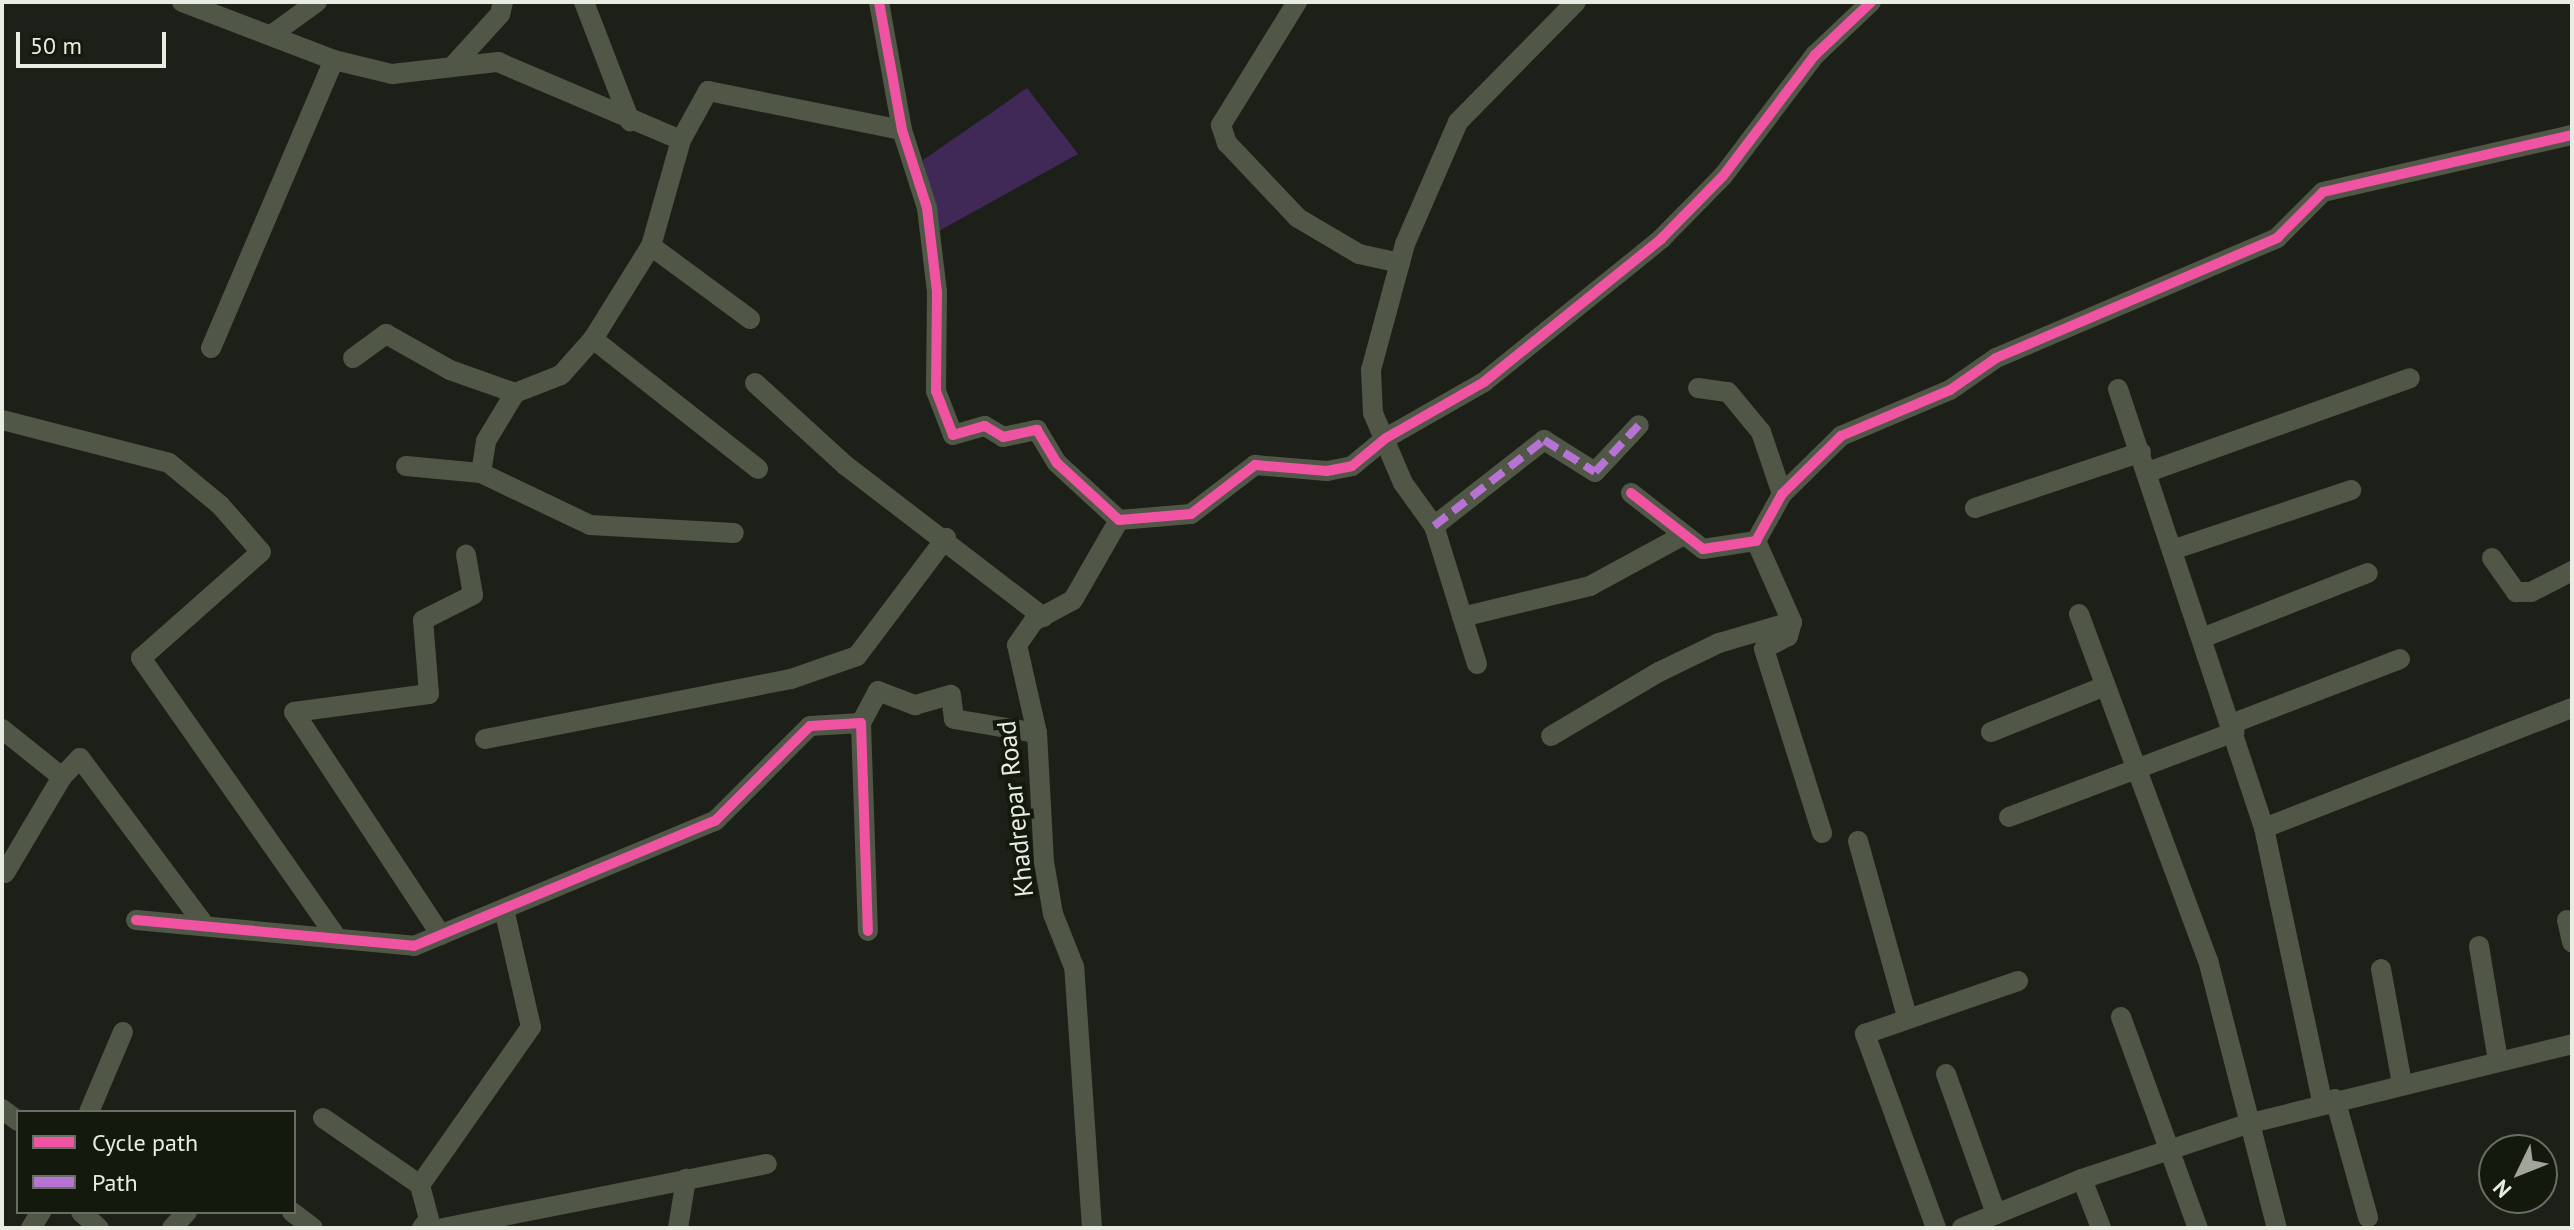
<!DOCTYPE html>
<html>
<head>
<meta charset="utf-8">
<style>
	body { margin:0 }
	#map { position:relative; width:2574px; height:1230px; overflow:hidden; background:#1d2019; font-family:"PT Sans",sans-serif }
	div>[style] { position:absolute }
	.green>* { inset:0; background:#402857 }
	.minor>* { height:20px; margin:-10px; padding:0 10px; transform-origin:10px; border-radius:10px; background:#505746 }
	.quiet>* { height:8px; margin-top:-4px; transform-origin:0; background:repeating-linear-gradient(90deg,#b673d3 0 16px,transparent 0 24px) }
	.cycleway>* { height:10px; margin:-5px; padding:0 5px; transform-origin:5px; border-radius:5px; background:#f153a3 }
	span { translate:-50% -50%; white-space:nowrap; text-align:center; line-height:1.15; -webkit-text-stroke:8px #14190d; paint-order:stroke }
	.street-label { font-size:26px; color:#e8ede4 }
	.frame { position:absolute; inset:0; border:4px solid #e8ede4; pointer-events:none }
	.legend { position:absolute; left:16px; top:1110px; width:280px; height:104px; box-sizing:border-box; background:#14190d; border:2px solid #696e63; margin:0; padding:10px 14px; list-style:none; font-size:24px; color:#e8ede4 }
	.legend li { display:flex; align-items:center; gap:16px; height:40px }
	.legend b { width:40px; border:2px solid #696e63 }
	.north { position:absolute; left:2478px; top:1134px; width:80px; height:80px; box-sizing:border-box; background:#14190d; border:2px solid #696e63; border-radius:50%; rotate:227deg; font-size:22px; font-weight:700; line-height:32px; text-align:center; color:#e8ede4 }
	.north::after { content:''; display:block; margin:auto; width:28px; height:36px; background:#a1a59d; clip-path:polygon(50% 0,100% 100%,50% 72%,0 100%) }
	.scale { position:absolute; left:16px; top:32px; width:150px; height:36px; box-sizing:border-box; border:4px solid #e8ede4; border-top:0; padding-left:10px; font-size:24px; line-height:28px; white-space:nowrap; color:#e8ede4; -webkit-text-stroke:6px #14190d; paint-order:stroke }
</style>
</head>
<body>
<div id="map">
	<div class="green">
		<i style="clip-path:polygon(1027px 88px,1078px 154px,937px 232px,923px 160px)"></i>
	</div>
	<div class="minor">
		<i style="left:182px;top:2px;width:163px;rotate:20.9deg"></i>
		<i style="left:334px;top:60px;width:60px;rotate:13.6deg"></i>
		<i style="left:392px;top:74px;width:107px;rotate:-6.5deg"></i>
		<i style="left:498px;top:62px;width:199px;rotate:23.1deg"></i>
		<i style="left:681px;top:140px;width:56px;rotate:-61.1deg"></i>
		<i style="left:708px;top:91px;width:198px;rotate:11.4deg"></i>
		<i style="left:584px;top:2px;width:128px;rotate:68.9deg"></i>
		<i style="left:879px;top:2px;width:130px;rotate:79.8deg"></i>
		<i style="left:902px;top:130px;width:82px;rotate:72.2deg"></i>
		<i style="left:927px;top:208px;width:85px;rotate:83.2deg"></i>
		<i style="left:937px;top:292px;width:99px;rotate:90.6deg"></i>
		<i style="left:936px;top:391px;width:47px;rotate:68.9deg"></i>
		<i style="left:953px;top:435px;width:33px;rotate:-16deg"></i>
		<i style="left:985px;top:426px;width:21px;rotate:31deg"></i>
		<i style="left:1003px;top:437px;width:35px;rotate:-12deg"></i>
		<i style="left:1037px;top:430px;width:39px;rotate:59deg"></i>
		<i style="left:1057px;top:463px;width:84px;rotate:42.6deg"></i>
		<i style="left:1119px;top:520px;width:72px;rotate:-4.8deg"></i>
		<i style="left:1191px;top:514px;width:81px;rotate:-37.4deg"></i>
		<i style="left:1255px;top:465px;width:72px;rotate:4.8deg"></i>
		<i style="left:1327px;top:471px;width:25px;rotate:-11deg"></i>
		<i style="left:1352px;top:466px;width:44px;rotate:-39.5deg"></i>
		<i style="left:1386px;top:438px;width:113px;rotate:-29.7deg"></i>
		<i style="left:1484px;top:382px;width:228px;rotate:-38.9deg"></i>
		<i style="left:1661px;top:239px;width:88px;rotate:-45.5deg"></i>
		<i style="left:1723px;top:176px;width:152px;rotate:-52.8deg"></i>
		<i style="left:1815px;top:55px;width:77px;rotate:-43.4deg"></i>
		<i style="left:1297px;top:2px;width:145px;rotate:121.7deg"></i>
		<i style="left:1221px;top:125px;width:19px;rotate:72deg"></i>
		<i style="left:1227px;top:143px;width:103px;rotate:46.6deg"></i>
		<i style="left:1298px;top:218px;width:71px;rotate:30.5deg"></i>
		<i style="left:1359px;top:254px;width:42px;rotate:12.4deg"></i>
		<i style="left:274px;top:33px;width:53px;rotate:-35.8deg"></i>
		<i style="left:452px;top:67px;width:72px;rotate:-47.8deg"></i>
		<i style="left:500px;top:14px;width:12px;rotate:-76deg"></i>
		<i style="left:651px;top:246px;width:123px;rotate:36.4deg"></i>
		<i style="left:593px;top:339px;width:210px;rotate:38.2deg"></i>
		<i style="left:211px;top:348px;width:313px;rotate:-66.9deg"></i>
		<i style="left:353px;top:358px;width:41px;rotate:-36deg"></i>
		<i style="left:386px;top:334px;width:73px;rotate:29.4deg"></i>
		<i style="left:450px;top:370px;width:69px;rotate:19.5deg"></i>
		<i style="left:515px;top:393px;width:49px;rotate:-21.4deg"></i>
		<i style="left:561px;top:375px;width:48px;rotate:-48.4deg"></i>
		<i style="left:593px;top:339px;width:110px;rotate:-58.1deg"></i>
		<i style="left:651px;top:246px;width:110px;rotate:-74.2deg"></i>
		<i style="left:755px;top:383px;width:122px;rotate:42.3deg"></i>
		<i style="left:845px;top:465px;width:250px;rotate:37.5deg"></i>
		<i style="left:1698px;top:388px;width:30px;rotate:8deg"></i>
		<i style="left:1728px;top:392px;width:52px;rotate:50.5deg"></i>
		<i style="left:1761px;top:432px;width:65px;rotate:71.3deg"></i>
		<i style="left:2118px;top:389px;width:463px;rotate:71.6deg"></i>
		<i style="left:2264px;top:828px;width:280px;rotate:78deg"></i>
		<i style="left:2px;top:420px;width:172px;rotate:14.4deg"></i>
		<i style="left:169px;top:463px;width:66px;rotate:39.5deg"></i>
		<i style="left:220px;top:505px;width:62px;rotate:48.9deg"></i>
		<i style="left:261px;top:552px;width:160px;rotate:138.5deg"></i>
		<i style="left:141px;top:658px;width:343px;rotate:55deg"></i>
		<i style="left:406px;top:466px;width:75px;rotate:5.3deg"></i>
		<i style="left:481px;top:473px;width:121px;rotate:25.5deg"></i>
		<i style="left:590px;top:525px;width:144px;rotate:3.2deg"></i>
		<i style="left:2148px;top:472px;width:278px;rotate:-19.7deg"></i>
		<i style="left:481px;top:473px;width:32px;rotate:-81deg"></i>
		<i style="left:486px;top:441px;width:56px;rotate:-58.9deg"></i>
		<i style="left:1631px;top:493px;width:91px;rotate:37.9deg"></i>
		<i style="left:1703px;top:549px;width:54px;rotate:-8.6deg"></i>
		<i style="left:1756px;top:541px;width:54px;rotate:-61deg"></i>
		<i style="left:1782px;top:494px;width:83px;rotate:-44.5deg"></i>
		<i style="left:1841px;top:436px;width:118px;rotate:-22.9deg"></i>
		<i style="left:1950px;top:390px;width:56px;rotate:-34.8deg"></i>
		<i style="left:1996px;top:358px;width:306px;rotate:-23.1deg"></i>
		<i style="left:2277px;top:238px;width:65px;rotate:-45deg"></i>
		<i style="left:2323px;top:192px;width:255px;rotate:-12.9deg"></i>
		<i style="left:1975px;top:508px;width:175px;rotate:-18.6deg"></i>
		<i style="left:1434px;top:526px;width:140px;rotate:-38deg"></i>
		<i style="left:1544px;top:440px;width:60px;rotate:32.1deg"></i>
		<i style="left:1595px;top:472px;width:64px;rotate:-46.9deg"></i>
		<i style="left:1756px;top:541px;width:89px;rotate:66deg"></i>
		<i style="left:1792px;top:622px;width:15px;rotate:106deg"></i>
		<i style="left:1788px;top:636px;width:27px;rotate:152deg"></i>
		<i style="left:1764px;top:649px;width:193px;rotate:72.5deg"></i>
		<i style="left:2172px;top:550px;width:189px;rotate:-18.5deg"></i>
		<i style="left:2492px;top:558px;width:42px;rotate:54.8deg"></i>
		<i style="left:2516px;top:592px;width:15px"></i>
		<i style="left:2531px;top:592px;width:46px;rotate:-27.1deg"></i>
		<i style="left:2079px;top:614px;width:369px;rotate:69.6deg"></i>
		<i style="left:2208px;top:960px;width:277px;rotate:75.6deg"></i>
		<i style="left:1462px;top:617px;width:132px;rotate:-13.6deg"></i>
		<i style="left:1590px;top:586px;width:102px;rotate:-28.6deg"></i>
		<i style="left:2202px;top:638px;width:178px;rotate:-21.4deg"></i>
		<i style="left:1477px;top:664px;width:145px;rotate:-107.3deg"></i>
		<i style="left:1434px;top:526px;width:53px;rotate:-125.8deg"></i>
		<i style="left:1403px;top:483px;width:76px;rotate:-113.2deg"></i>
		<i style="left:1373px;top:413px;width:43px;rotate:-92.7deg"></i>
		<i style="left:1371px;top:370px;width:131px;rotate:-74.9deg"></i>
		<i style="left:1405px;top:244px;width:133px;rotate:-66.5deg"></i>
		<i style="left:1458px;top:122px;width:168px;rotate:-45.5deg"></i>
		<i style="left:861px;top:723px;width:36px;rotate:-62deg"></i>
		<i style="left:878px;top:691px;width:40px;rotate:21deg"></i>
		<i style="left:915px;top:705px;width:37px;rotate:-16deg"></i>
		<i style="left:951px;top:695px;width:24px;rotate:83deg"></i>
		<i style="left:954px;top:719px;width:84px;rotate:9.6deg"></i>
		<i style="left:2231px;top:724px;width:181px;rotate:-21deg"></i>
		<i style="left:2px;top:729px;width:77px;rotate:38.7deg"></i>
		<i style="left:62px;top:777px;width:26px;rotate:-47deg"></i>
		<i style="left:80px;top:758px;width:209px;rotate:53.3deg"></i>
		<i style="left:1991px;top:732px;width:123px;rotate:-22deg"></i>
		<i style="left:1551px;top:736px;width:126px;rotate:-30.7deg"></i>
		<i style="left:1659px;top:672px;width:67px;rotate:-25.8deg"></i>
		<i style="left:1719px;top:643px;width:68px;rotate:-16.3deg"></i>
		<i style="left:485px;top:739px;width:312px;rotate:-11.1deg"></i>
		<i style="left:791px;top:679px;width:70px;rotate:-19.2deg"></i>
		<i style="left:857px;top:656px;width:148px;rotate:-53deg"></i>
		<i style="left:2009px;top:817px;width:241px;rotate:-20.7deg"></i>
		<i style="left:2264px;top:828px;width:331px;rotate:-21.3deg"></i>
		<i style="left:1858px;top:841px;width:183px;rotate:74.4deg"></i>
		<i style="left:5px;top:873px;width:112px;rotate:-59.3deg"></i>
		<i style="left:136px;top:920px;width:279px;rotate:5.3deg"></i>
		<i style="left:414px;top:946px;width:326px;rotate:-22.6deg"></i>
		<i style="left:715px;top:821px;width:134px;rotate:-45deg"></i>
		<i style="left:810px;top:726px;width:51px;rotate:-3.4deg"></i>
		<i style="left:861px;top:723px;width:208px;rotate:88.1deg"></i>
		<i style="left:2567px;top:920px;width:23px;rotate:77deg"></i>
		<i style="left:441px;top:935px;width:267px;rotate:-123.4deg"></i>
		<i style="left:294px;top:712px;width:136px;rotate:-7.6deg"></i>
		<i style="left:429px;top:694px;width:74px;rotate:-94.6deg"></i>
		<i style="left:423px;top:620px;width:56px;rotate:-26.6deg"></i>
		<i style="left:473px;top:595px;width:41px;rotate:-99.9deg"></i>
		<i style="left:2479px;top:946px;width:117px;rotate:80.6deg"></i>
		<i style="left:2381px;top:969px;width:116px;rotate:79.6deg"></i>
		<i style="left:2121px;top:1017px;width:225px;rotate:70deg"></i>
		<i style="left:1946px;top:1074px;width:149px;rotate:70.3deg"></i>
		<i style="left:2335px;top:1099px;width:123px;rotate:74.4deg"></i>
		<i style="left:2px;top:1109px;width:20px;rotate:37deg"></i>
		<i style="left:89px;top:1112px;width:87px;rotate:-67deg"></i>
		<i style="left:323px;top:1118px;width:118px;rotate:34.6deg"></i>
		<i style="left:2082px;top:1179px;width:53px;rotate:68.8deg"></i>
		<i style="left:81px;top:1212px;width:24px;rotate:42deg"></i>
		<i style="left:292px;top:1212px;width:26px;rotate:37deg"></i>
		<i style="left:31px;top:1228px;width:19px;rotate:-58deg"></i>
		<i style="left:172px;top:1228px;width:22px;rotate:-47deg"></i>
		<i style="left:422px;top:1228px;width:11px;rotate:-52deg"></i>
		<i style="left:429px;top:1219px;width:35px;rotate:-105deg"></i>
		<i style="left:420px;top:1185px;width:193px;rotate:-54.9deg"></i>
		<i style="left:531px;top:1027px;width:121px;rotate:-102.9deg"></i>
		<i style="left:443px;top:1228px;width:330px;rotate:-11.2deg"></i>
		<i style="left:678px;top:1228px;width:50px;rotate:-80.7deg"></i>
		<i style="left:1092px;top:1228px;width:262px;rotate:-93.9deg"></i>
		<i style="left:1074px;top:967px;width:57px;rotate:-111.6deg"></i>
		<i style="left:1053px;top:914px;width:53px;rotate:-99.8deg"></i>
		<i style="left:1044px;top:862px;width:129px;rotate:-93.1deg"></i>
		<i style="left:1037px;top:733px;width:90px;rotate:-102.8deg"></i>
		<i style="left:1017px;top:645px;width:29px;rotate:-55deg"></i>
		<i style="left:1034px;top:621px;width:44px;rotate:-28.3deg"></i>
		<i style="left:1073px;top:600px;width:92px;rotate:-60.1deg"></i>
		<i style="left:1936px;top:1228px;width:207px;rotate:-110.1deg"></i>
		<i style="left:1865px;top:1034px;width:162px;rotate:-19.1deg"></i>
		<i style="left:1962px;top:1228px;width:130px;rotate:-22.2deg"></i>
		<i style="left:2082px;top:1179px;width:174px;rotate:-18.4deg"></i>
		<i style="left:2247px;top:1124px;width:335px;rotate:-13.8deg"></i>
	</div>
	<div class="quiet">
		<i style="left:1434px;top:526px;width:140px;rotate:-38deg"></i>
		<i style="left:1544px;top:440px;width:60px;rotate:32.1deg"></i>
		<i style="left:1595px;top:472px;width:64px;rotate:-46.9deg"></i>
	</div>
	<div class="cycleway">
		<i style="left:879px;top:2px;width:130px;rotate:79.8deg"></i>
		<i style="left:902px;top:130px;width:82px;rotate:72.2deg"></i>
		<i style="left:927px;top:208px;width:85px;rotate:83.2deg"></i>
		<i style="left:937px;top:292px;width:99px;rotate:90.6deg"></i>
		<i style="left:936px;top:391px;width:47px;rotate:68.9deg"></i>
		<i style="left:953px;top:435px;width:33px;rotate:-16deg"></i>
		<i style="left:985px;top:426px;width:21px;rotate:31deg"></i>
		<i style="left:1003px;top:437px;width:35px;rotate:-12deg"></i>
		<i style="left:1037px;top:430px;width:39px;rotate:59deg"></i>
		<i style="left:1057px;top:463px;width:84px;rotate:42.6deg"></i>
		<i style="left:1119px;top:520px;width:72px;rotate:-4.8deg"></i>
		<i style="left:1191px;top:514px;width:81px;rotate:-37.4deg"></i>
		<i style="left:1255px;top:465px;width:72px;rotate:4.8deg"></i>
		<i style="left:1327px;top:471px;width:25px;rotate:-11deg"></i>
		<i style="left:1352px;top:466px;width:44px;rotate:-39.5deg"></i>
		<i style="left:1386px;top:438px;width:113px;rotate:-29.7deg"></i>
		<i style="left:1484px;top:382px;width:228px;rotate:-38.9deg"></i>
		<i style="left:1661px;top:239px;width:88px;rotate:-45.5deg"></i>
		<i style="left:1723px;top:176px;width:152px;rotate:-52.8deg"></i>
		<i style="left:1815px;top:55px;width:77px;rotate:-43.4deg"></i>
		<i style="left:1631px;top:493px;width:91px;rotate:37.9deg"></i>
		<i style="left:1703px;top:549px;width:54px;rotate:-8.6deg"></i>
		<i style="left:1756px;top:541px;width:54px;rotate:-61deg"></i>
		<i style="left:1782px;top:494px;width:83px;rotate:-44.5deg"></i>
		<i style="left:1841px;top:436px;width:118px;rotate:-22.9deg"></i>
		<i style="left:1950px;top:390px;width:56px;rotate:-34.8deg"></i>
		<i style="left:1996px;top:358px;width:306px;rotate:-23.1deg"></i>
		<i style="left:2277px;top:238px;width:65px;rotate:-45deg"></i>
		<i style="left:2323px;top:192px;width:255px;rotate:-12.9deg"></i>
		<i style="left:136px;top:920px;width:279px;rotate:5.3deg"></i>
		<i style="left:414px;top:946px;width:326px;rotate:-22.6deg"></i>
		<i style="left:715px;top:821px;width:134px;rotate:-45deg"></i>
		<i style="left:810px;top:726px;width:51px;rotate:-3.4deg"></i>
		<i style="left:861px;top:723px;width:208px;rotate:88.1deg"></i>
	</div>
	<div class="street-label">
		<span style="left:1015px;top:809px;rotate:-96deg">Khadrepar Road</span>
	</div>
	<div class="frame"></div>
	<ul class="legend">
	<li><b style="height:10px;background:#f153a3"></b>Cycle path</li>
	<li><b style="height:10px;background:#b673d3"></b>Path</li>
	</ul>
	<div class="north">N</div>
	<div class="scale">50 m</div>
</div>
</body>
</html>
